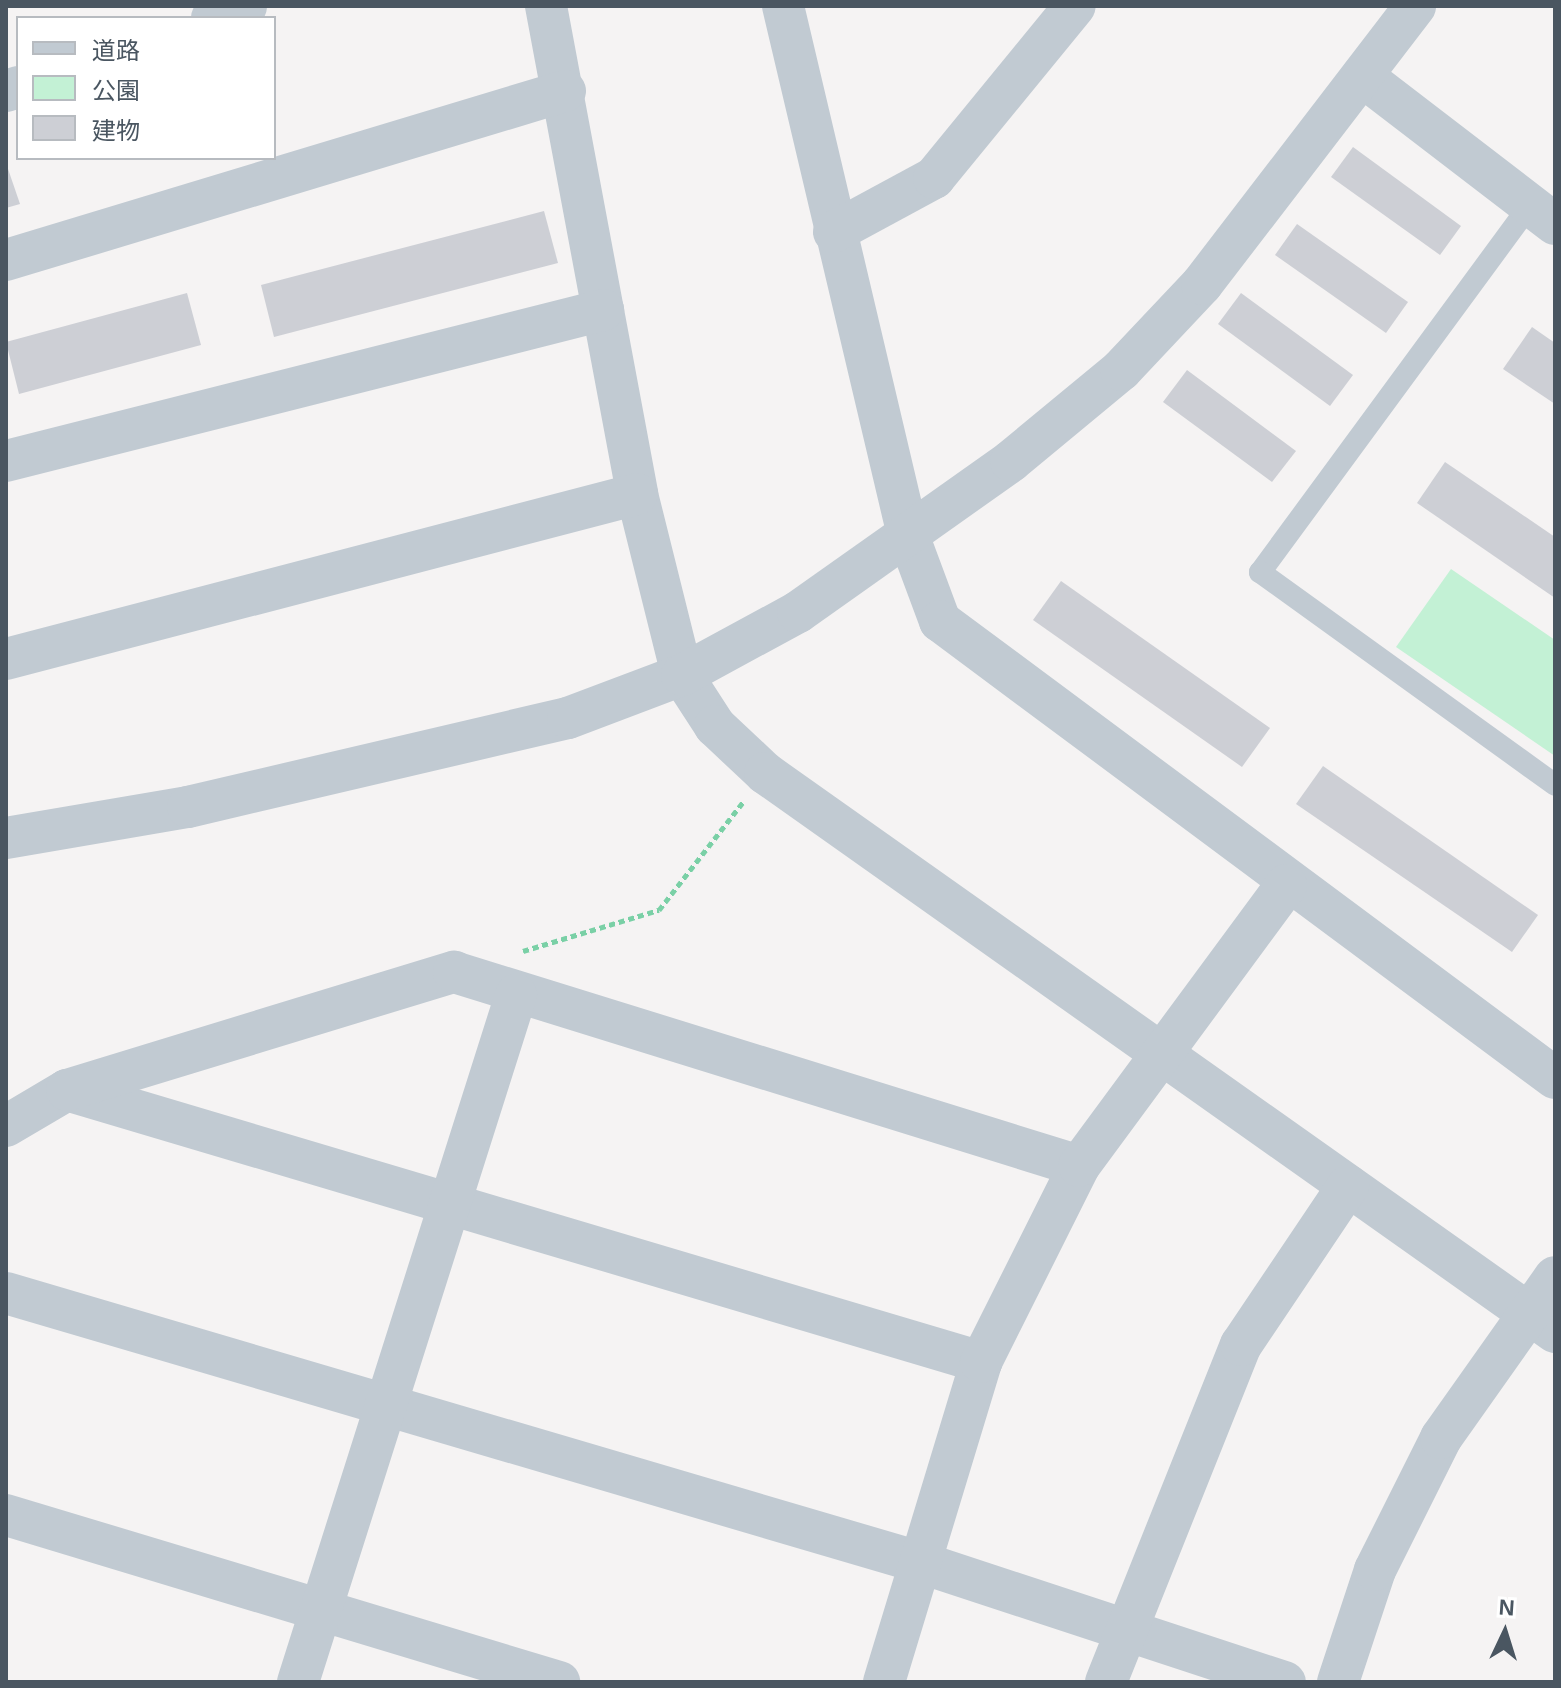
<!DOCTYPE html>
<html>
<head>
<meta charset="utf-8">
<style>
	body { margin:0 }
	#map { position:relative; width:1561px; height:1688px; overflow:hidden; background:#f5f3f3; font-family:Arial,"Noto Sans JP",sans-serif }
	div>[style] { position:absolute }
	.green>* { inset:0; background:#c3f1d5 }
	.building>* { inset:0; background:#cdcfd5 }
	.path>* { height:5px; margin-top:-2.5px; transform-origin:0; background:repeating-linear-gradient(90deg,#7ad0a6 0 6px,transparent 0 10px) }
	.service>* { height:22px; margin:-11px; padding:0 11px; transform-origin:11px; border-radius:11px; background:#c1cad2 }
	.minor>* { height:42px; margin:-21px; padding:0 21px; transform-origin:21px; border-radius:21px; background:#c1cad2 }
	span { translate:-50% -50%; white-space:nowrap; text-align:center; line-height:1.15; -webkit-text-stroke:7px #fff; paint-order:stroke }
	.frame { position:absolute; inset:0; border:8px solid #4a5661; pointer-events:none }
	.legend { position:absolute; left:16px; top:16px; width:260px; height:144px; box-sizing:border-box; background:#fff; border:2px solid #b7bbc0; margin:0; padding:10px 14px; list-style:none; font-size:24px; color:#4a5661 }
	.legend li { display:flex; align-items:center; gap:16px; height:40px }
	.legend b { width:40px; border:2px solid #b7bbc0 }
	.north { position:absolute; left:1465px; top:1592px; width:80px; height:80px; -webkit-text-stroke:6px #fff; paint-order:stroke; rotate:4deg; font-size:22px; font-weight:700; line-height:32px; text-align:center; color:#4a5661 }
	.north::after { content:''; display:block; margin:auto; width:28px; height:36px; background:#4a5661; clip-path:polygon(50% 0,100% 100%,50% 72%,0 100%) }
</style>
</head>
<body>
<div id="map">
	<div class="green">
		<i style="clip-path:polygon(1451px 569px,1555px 640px,1555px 756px,1396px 647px)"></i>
	</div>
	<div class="building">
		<i style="clip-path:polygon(1353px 147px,1461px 226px,1440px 255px,1331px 177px)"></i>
		<i style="clip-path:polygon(6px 163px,20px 204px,6px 208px)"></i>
		<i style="clip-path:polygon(544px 211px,558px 263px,274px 337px,261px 285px)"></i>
		<i style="clip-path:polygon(1297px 224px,1408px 302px,1386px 333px,1275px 255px)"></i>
		<i style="clip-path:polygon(187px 293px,201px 345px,19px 394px,6px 342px)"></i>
		<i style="clip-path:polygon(1241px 293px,1353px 375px,1330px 406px,1218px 324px)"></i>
		<i style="clip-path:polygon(1532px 327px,1555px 343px,1555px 404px,1503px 369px)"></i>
		<i style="clip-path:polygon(1187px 370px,1296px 451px,1272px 482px,1163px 402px)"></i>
		<i style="clip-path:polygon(1445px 462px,1555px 537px,1555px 598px,1417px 503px)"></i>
		<i style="clip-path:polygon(1061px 581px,1270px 728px,1242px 767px,1033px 620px)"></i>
		<i style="clip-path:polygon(1323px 766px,1538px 915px,1512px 952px,1296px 804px)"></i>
	</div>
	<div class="path">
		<i style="left:523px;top:951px;width:142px;rotate:-16.8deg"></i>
		<i style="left:659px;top:910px;width:137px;rotate:-52.1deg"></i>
	</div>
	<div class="service">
		<i style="left:1530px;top:205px;width:456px;rotate:126.3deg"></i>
		<i style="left:1260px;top:572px;width:364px;rotate:35.8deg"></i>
	</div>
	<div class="minor">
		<i style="left:546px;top:6px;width:496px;rotate:79.4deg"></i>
		<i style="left:637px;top:494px;width:187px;rotate:76deg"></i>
		<i style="left:682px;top:675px;width:61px;rotate:57.1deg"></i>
		<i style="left:715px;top:726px;width:69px;rotate:43.2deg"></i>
		<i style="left:765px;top:773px;width:968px;rotate:35.28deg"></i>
		<i style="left:783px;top:6px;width:544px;rotate:76.71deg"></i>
		<i style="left:908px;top:535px;width:92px;rotate:69.6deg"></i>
		<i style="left:940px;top:621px;width:766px;rotate:36.62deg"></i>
		<i style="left:212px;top:18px;width:36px;rotate:-19deg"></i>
		<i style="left:1362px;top:76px;width:243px;rotate:37.5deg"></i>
		<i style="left:6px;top:91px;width:13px;rotate:-18deg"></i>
		<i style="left:834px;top:232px;width:114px;rotate:-28.4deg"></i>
		<i style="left:934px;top:178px;width:222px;rotate:-50.7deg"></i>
		<i style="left:6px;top:260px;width:584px;rotate:-16.82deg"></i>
		<i style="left:6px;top:461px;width:616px;rotate:-14.19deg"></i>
		<i style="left:6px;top:659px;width:652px;rotate:-14.65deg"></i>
		<i style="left:6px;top:838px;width:185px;rotate:-9.7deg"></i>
		<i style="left:188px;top:807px;width:390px;rotate:-13.2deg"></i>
		<i style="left:568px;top:718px;width:122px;rotate:-20.7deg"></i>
		<i style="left:682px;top:675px;width:132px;rotate:-28.5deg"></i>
		<i style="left:798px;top:612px;width:261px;rotate:-35.3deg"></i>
		<i style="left:1011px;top:461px;width:143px;rotate:-39.6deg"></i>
		<i style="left:1121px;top:370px;width:118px;rotate:-46.7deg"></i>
		<i style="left:1202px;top:284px;width:350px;rotate:-52.5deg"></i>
		<i style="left:67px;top:1090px;width:954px;rotate:16.57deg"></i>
		<i style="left:6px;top:1126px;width:71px;rotate:-30.5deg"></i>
		<i style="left:67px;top:1090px;width:405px;rotate:-17deg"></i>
		<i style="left:454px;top:972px;width:654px;rotate:17.24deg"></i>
		<i style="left:6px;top:1293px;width:955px;rotate:16.42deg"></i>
		<i style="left:922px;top:1563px;width:382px;rotate:18.2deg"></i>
		<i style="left:6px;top:1515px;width:578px;rotate:16.8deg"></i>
		<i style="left:298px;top:1682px;width:721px;rotate:-72.39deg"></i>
		<i style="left:884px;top:1682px;width:334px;rotate:-73.1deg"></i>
		<i style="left:981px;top:1362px;width:219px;rotate:-63.4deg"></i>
		<i style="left:1079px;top:1166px;width:349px;rotate:-53.6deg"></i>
		<i style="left:1106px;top:1682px;width:363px;rotate:-68.2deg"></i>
		<i style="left:1241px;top:1345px;width:192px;rotate:-56.1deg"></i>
		<i style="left:1338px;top:1682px;width:118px;rotate:-71.7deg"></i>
		<i style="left:1375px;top:1570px;width:148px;rotate:-63.4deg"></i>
		<i style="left:1441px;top:1438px;width:197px;rotate:-54.7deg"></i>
	</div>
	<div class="frame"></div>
	<ul class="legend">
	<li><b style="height:10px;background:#c1cad2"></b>道路</li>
	<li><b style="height:22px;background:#c3f1d5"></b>公園</li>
	<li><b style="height:22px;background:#cdcfd5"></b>建物</li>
	</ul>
	<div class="north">N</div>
</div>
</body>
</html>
